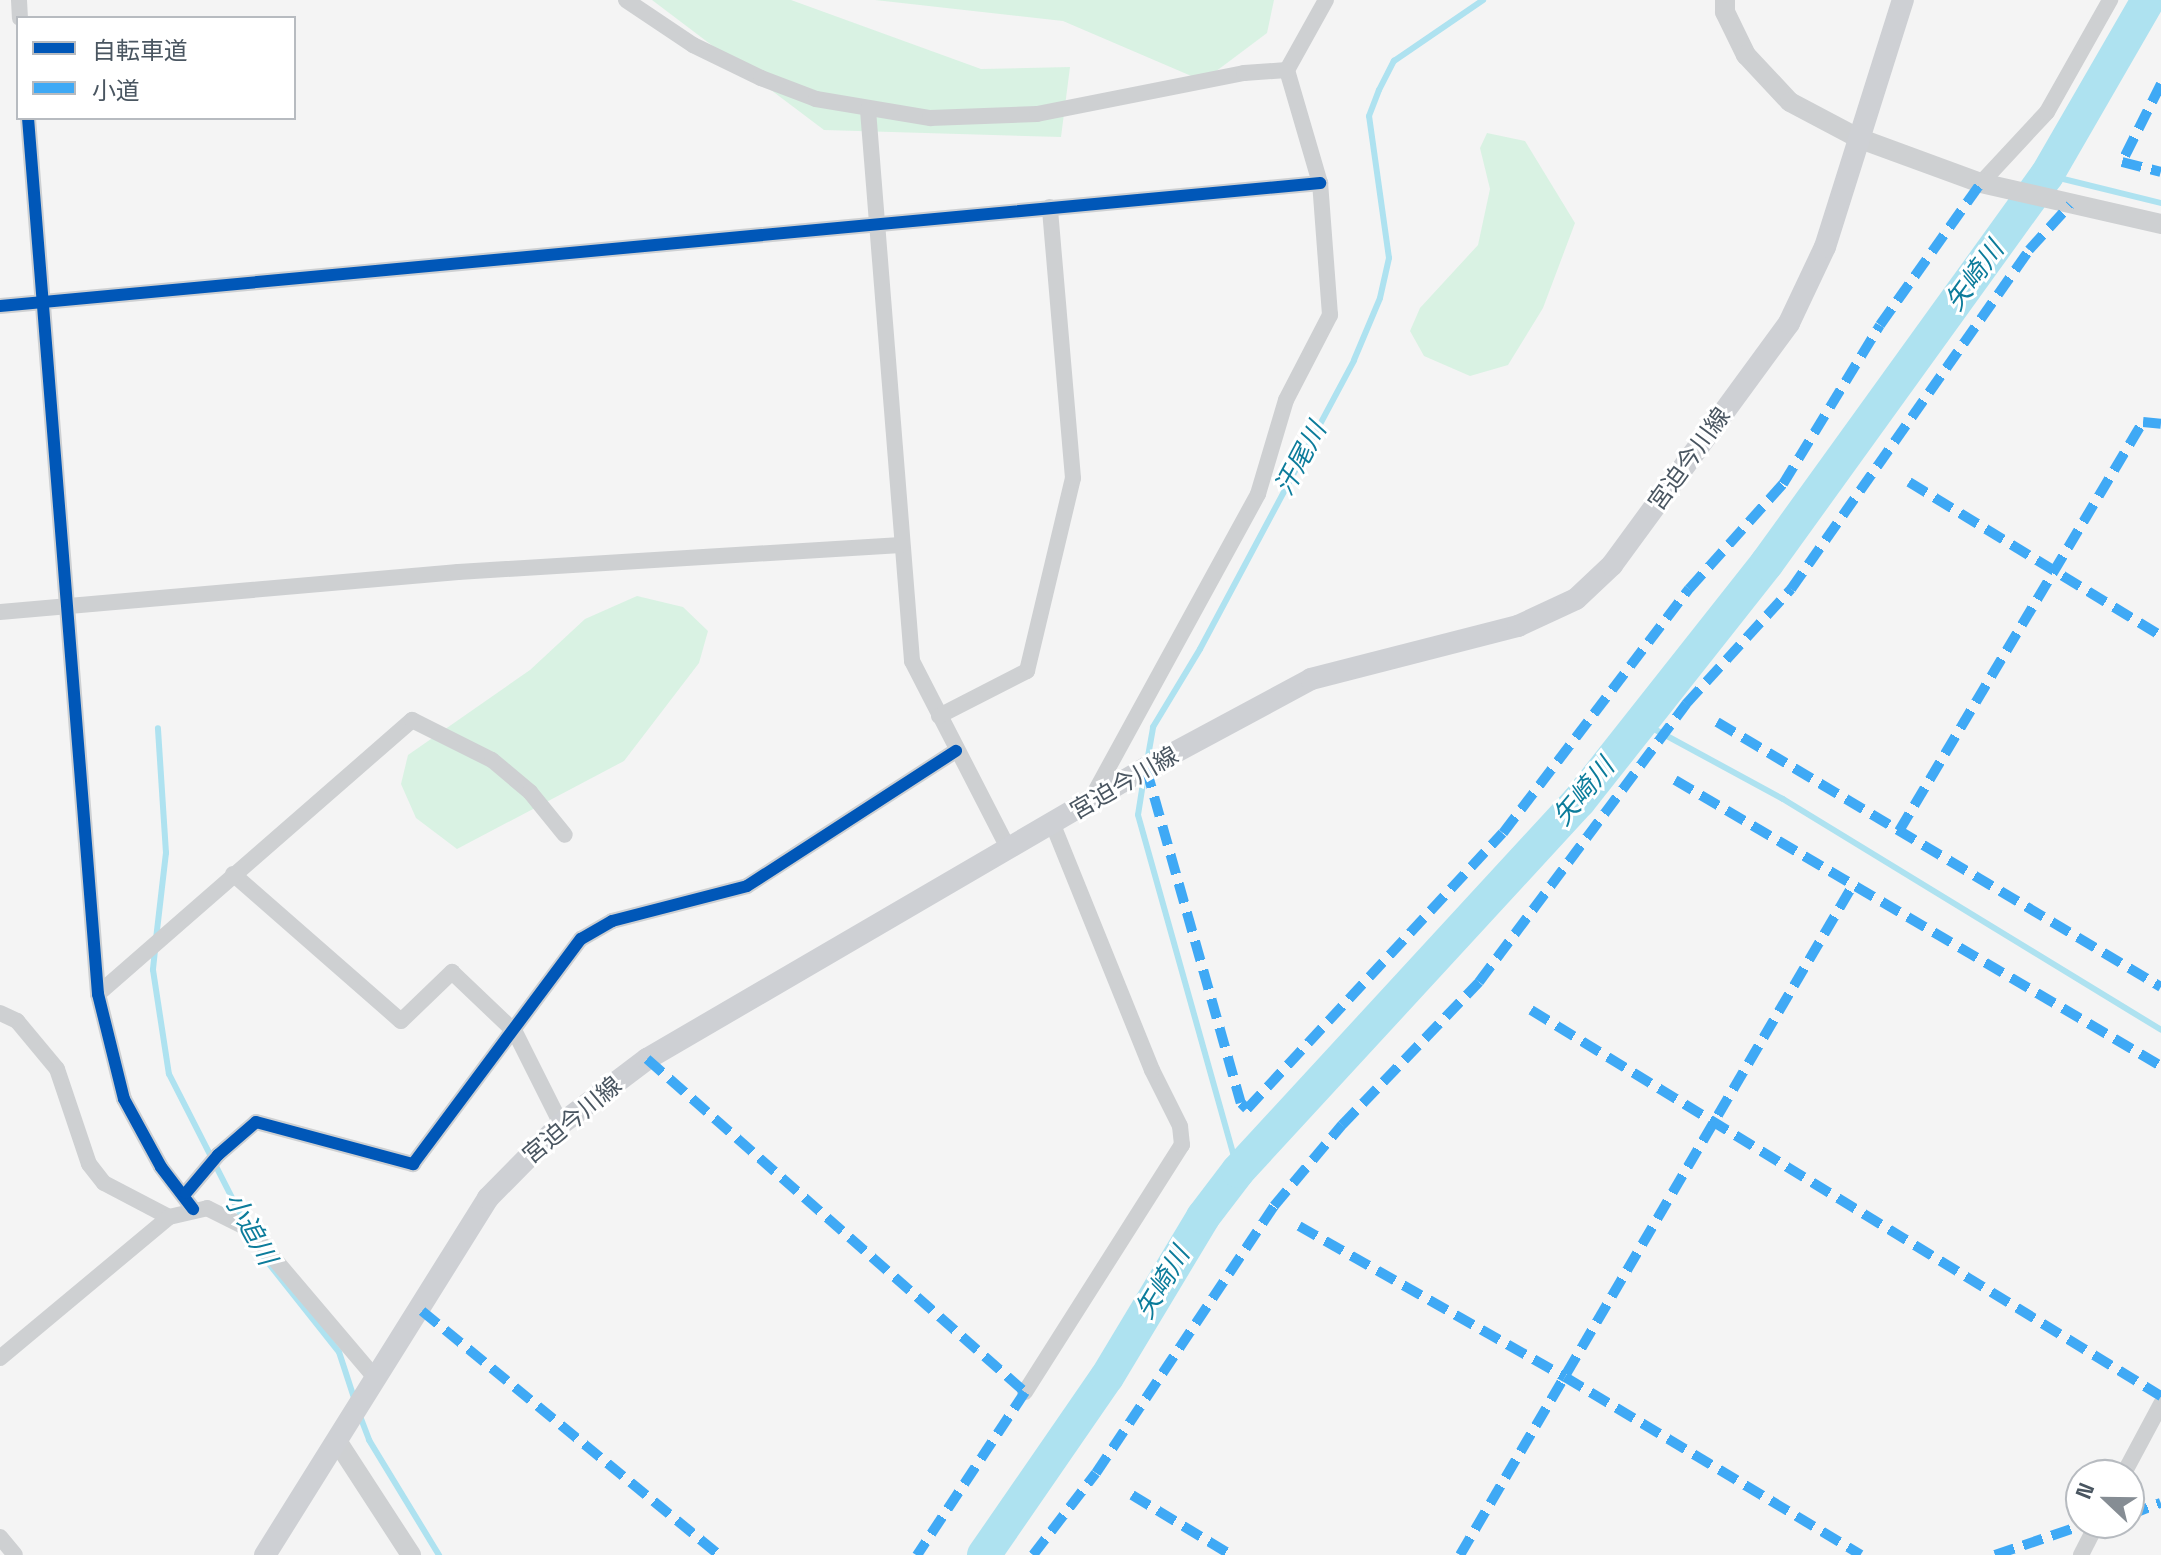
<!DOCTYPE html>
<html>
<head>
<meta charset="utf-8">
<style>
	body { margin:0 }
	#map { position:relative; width:2161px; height:1555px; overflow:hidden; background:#f4f4f4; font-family:"Space Grotesk","Noto Sans JP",sans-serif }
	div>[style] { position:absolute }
	.green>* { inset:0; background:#d9f2e3 }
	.stream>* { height:6px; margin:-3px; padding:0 3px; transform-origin:3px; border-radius:3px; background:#aee2f0 }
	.river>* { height:34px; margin:-17px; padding:0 17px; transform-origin:17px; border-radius:17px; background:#aee2f0 }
	.minor>* { height:16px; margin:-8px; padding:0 8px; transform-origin:8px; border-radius:8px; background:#ced0d2 }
	.tertiary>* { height:20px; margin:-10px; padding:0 10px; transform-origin:10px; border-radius:10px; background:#ced0d2 }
	.secondary>* { height:22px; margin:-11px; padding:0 11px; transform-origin:11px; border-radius:11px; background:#ced0d4 }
	.quiet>* { height:10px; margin-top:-5px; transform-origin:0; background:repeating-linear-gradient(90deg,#3fa9f5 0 20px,transparent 0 30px) }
	.cycleway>* { height:12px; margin:-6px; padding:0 6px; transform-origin:6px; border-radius:6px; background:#0057b8 }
	span { translate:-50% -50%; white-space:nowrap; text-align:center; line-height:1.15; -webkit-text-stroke:6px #fff; paint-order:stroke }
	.street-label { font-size:24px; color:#4a5661 }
	.water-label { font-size:26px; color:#0c7c9b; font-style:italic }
	.legend { position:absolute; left:16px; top:16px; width:280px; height:104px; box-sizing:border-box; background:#fff; border:2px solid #b7bbc0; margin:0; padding:10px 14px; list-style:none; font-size:24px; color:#4a5661 }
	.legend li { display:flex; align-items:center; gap:16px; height:40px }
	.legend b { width:40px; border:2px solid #b7bbc0 }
	.north { position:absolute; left:2065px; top:1459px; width:80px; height:80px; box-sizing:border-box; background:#fff; border:2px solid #b7bbc0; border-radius:50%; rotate:292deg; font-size:22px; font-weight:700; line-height:32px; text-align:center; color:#4a5661 }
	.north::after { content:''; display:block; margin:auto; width:28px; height:36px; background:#868d94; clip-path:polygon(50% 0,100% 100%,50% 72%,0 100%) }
</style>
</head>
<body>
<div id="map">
	<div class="green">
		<i style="clip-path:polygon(652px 0,791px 0,981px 69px,1070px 67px,1061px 137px,824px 130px)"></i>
		<i style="clip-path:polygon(875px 0,1274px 0,1267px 33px,1203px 81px,1063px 21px)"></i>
		<i style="clip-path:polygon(1487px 133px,1525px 141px,1575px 223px,1543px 308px,1508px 365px,1470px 376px,1424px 356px,1410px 331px,1420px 308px,1478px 245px,1490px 189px,1480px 148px)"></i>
		<i style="clip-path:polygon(637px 596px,683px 607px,708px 631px,699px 663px,624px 761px,457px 849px,416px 818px,401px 784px,408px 755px,530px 670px,585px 619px)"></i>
	</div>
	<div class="stream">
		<i style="left:2047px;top:175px;width:117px;rotate:13.8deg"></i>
		<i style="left:1643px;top:723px;width:159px;rotate:28.5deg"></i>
		<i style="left:1783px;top:799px;width:443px;rotate:31.4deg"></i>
		<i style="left:1147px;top:762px;width:36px;rotate:-80deg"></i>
		<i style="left:1153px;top:727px;width:91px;rotate:-58.9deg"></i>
		<i style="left:1200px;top:649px;width:327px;rotate:-61.9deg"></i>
		<i style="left:1354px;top:360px;width:67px;rotate:-67.2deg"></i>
		<i style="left:1380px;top:298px;width:41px;rotate:-77.3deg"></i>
		<i style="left:1389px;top:258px;width:143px;rotate:-98deg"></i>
		<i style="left:1369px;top:116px;width:28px;rotate:-69deg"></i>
		<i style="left:1379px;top:90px;width:33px;rotate:-63deg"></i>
		<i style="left:1394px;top:61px;width:108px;rotate:-34.4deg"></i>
		<i style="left:1144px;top:777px;width:38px;rotate:99deg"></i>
		<i style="left:1138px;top:815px;width:370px;rotate:74.3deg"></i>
		<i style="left:156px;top:939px;width:87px;rotate:-83.4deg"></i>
		<i style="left:166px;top:853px;width:125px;rotate:-93.7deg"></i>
		<i style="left:155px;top:950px;width:20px;rotate:96deg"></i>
		<i style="left:153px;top:970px;width:105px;rotate:81.3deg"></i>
		<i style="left:169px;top:1074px;width:167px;rotate:63deg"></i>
		<i style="left:262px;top:1255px;width:124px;rotate:51.6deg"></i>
		<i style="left:339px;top:1352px;width:52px;rotate:71.9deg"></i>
		<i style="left:360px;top:1416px;width:26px;rotate:69deg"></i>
		<i style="left:369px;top:1440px;width:135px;rotate:58.7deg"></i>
	</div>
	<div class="river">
		<i style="left:984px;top:1555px;width:216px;rotate:-55.4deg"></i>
		<i style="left:1107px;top:1377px;width:187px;rotate:-59deg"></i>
		<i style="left:1203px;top:1217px;width:58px;rotate:-52.7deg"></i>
		<i style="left:1238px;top:1171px;width:503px;rotate:-47.34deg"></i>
		<i style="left:1579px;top:801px;width:303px;rotate:-51.7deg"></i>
		<i style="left:1767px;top:563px;width:478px;rotate:-54.2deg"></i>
		<i style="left:2047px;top:175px;width:202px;rotate:-60deg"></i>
	</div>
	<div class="minor">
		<i style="left:19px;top:0;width:18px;rotate:87deg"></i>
		<i style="left:626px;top:0;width:81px;rotate:33.9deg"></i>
		<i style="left:693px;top:45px;width:76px;rotate:25.9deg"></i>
		<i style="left:761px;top:78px;width:59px;rotate:20.9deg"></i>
		<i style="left:816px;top:99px;width:116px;rotate:9.5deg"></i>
		<i style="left:930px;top:118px;width:107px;rotate:-2.1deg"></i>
		<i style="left:1037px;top:114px;width:211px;rotate:-11.2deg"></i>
		<i style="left:1244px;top:73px;width:43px;rotate:-4deg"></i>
		<i style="left:868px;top:110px;width:553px;rotate:85.43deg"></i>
		<i style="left:912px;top:661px;width:212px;rotate:62.8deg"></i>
		<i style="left:28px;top:118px;width:879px;rotate:85.43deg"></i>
		<i style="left:98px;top:994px;width:108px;rotate:76.1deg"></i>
		<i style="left:124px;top:1099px;width:77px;rotate:61.4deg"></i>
		<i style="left:161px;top:1167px;width:53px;rotate:52.7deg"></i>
		<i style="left:1981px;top:183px;width:97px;rotate:-47.1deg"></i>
		<i style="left:2047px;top:112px;width:129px;rotate:-60.6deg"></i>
		<i style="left:0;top:306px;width:1326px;rotate:-5.32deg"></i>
		<i style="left:0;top:612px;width:460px;rotate:-5deg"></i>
		<i style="left:458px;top:572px;width:444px;rotate:-3.5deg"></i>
		<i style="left:939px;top:716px;width:99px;rotate:-27.1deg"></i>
		<i style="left:1027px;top:671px;width:198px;rotate:-76.6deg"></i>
		<i style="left:1073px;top:478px;width:272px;rotate:-94.9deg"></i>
		<i style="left:1090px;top:801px;width:350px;rotate:-61.3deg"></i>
		<i style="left:1258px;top:494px;width:98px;rotate:-73.4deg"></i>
		<i style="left:1286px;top:400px;width:96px;rotate:-62.6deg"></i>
		<i style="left:1330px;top:315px;width:132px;rotate:-94.3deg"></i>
		<i style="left:1320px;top:183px;width:118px;rotate:-106.3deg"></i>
		<i style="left:1287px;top:70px;width:80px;rotate:-60.9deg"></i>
		<i style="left:233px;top:874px;width:223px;rotate:41.2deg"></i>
		<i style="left:401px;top:1021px;width:71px;rotate:-43.9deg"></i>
		<i style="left:452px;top:972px;width:87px;rotate:43.6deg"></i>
		<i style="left:515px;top:1032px;width:103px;rotate:63.4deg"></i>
		<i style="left:98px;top:994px;width:417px;rotate:-41.1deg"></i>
		<i style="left:412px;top:720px;width:89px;rotate:26.6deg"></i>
		<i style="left:492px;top:760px;width:50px;rotate:40.1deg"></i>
		<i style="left:530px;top:792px;width:55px;rotate:50.9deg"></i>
		<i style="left:0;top:1013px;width:19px;rotate:25deg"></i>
		<i style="left:17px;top:1021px;width:62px;rotate:50.2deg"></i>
		<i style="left:57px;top:1069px;width:100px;rotate:71.4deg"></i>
		<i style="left:89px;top:1164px;width:24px;rotate:52deg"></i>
		<i style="left:104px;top:1183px;width:73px;rotate:27.6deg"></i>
		<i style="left:186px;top:1193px;width:50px;rotate:-49.9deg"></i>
		<i style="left:218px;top:1155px;width:50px;rotate:-41deg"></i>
		<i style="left:256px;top:1122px;width:163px;rotate:15deg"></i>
		<i style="left:413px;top:1164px;width:281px;rotate:-53.3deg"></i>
		<i style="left:581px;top:939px;width:36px;rotate:-30deg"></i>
		<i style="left:612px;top:921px;width:139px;rotate:-14.5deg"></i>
		<i style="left:747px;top:886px;width:249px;rotate:-32.9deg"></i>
		<i style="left:0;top:1358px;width:220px;rotate:-39.8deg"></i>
		<i style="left:169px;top:1217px;width:39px;rotate:-13deg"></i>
		<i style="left:207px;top:1208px;width:47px;rotate:26.6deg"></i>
		<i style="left:249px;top:1229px;width:198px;rotate:49.7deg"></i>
		<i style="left:1025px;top:1392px;width:293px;rotate:-57.6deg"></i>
		<i style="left:1182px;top:1145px;width:19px;rotate:-96deg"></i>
		<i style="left:1180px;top:1126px;width:63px;rotate:-116.6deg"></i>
		<i style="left:1152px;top:1070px;width:264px;rotate:-112deg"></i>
		<i style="left:2123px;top:1475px;width:81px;rotate:-61.8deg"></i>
		<i style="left:0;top:1537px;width:23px;rotate:50deg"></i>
		<i style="left:2081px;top:1555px;width:36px;rotate:-63deg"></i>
	</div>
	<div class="tertiary">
		<i style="left:1725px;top:0;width:12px;rotate:90deg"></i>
		<i style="left:1725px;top:12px;width:48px;rotate:64deg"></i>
		<i style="left:1746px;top:55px;width:64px;rotate:46.9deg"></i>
		<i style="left:1790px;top:102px;width:77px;rotate:27.9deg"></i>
		<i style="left:1858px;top:138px;width:131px;rotate:20.1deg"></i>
		<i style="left:1981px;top:183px;width:185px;rotate:12.8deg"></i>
		<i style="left:337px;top:1441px;width:136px;rotate:57deg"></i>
	</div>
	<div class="secondary">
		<i style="left:265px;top:1555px;width:421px;rotate:-58deg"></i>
		<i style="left:488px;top:1198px;width:104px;rotate:-45.4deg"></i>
		<i style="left:561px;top:1124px;width:108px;rotate:-37.1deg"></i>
		<i style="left:647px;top:1059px;width:578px;rotate:-30.25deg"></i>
		<i style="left:1146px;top:768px;width:187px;rotate:-28.3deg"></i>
		<i style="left:1311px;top:679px;width:214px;rotate:-14.4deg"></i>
		<i style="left:1518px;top:626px;width:64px;rotate:-25deg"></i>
		<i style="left:1576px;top:599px;width:50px;rotate:-43.4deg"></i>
		<i style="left:1612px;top:565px;width:300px;rotate:-53.8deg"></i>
		<i style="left:1789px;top:323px;width:84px;rotate:-64.7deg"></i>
		<i style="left:1825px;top:247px;width:259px;rotate:-72.5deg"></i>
	</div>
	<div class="quiet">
		<i style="left:2161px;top:84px;width:87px;rotate:116.6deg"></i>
		<i style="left:2122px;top:162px;width:40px;rotate:14.4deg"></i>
		<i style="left:1909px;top:482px;width:295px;rotate:31.4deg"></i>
		<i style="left:1717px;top:722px;width:517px;rotate:30.83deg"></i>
		<i style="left:1146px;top:768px;width:348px;rotate:74.2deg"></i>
		<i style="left:1241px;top:1103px;width:8px;rotate:45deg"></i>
		<i style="left:1247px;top:1109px;width:376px;rotate:-47.2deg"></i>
		<i style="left:1503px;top:833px;width:307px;rotate:-52.7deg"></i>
		<i style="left:1689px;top:589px;width:141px;rotate:-48.2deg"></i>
		<i style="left:1783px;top:484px;width:186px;rotate:-58.6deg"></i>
		<i style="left:1880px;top:325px;width:174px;rotate:-54.6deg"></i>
		<i style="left:1675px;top:780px;width:564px;rotate:30.48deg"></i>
		<i style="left:1899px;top:831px;width:476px;rotate:-59.2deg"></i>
		<i style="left:2143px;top:422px;width:18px;rotate:6deg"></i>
		<i style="left:1531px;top:1010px;width:739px;rotate:31.5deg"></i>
		<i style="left:647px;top:1059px;width:504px;rotate:41.38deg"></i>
		<i style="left:1025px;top:1392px;width:196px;rotate:123.5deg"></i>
		<i style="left:1299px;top:1226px;width:306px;rotate:29.6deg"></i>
		<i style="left:1565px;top:1377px;width:345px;rotate:31deg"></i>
		<i style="left:422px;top:1311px;width:384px;rotate:39.4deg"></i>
		<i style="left:1132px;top:1495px;width:116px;rotate:31.2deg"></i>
		<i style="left:2129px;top:1515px;width:34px;rotate:-21deg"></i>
		<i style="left:2095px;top:1528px;width:14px;rotate:-21deg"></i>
		<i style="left:1033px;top:1555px;width:103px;rotate:-52.5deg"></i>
		<i style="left:1096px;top:1473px;width:321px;rotate:-56.3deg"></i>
		<i style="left:1274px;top:1206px;width:106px;rotate:-50deg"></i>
		<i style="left:1342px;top:1125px;width:198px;rotate:-46.2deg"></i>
		<i style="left:1479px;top:982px;width:347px;rotate:-53.3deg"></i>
		<i style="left:1686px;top:704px;width:156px;rotate:-47.6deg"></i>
		<i style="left:1791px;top:589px;width:414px;rotate:-54.9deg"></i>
		<i style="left:2029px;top:250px;width:61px;rotate:-47.7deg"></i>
		<i style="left:1460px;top:1555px;width:777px;rotate:-59.61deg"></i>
		<i style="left:1995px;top:1555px;width:99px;rotate:-18.8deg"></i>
	</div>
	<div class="cycleway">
		<i style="left:28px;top:118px;width:879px;rotate:85.43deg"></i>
		<i style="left:98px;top:994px;width:108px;rotate:76.1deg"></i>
		<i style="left:124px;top:1099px;width:77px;rotate:61.4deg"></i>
		<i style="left:161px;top:1167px;width:53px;rotate:52.7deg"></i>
		<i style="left:0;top:306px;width:1326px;rotate:-5.32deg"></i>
		<i style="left:186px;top:1193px;width:50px;rotate:-49.9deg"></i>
		<i style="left:218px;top:1155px;width:50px;rotate:-41deg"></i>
		<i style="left:256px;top:1122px;width:163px;rotate:15deg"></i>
		<i style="left:413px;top:1164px;width:281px;rotate:-53.3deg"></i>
		<i style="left:581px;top:939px;width:36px;rotate:-30deg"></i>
		<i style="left:612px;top:921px;width:139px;rotate:-14.5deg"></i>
		<i style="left:747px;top:886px;width:249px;rotate:-32.9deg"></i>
	</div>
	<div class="street-label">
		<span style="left:1689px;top:459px;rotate:-54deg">宮迫今川線</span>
		<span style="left:1124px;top:783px;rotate:-30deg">宮迫今川線</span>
		<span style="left:572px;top:1120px;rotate:-40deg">宮迫今川線</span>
	</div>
	<div class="water-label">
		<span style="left:1975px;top:276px;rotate:-54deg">矢崎川</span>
		<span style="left:1301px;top:459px;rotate:-62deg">汗尾川</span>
		<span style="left:1584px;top:792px;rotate:-50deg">矢崎川</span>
		<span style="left:250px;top:1229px;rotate:61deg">小追川</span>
		<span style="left:1163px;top:1283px;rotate:-59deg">矢崎川</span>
	</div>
	<ul class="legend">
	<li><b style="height:10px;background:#0057b8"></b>自転車道</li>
	<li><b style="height:10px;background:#3fa9f5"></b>小道</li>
	</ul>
	<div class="north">N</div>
</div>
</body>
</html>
